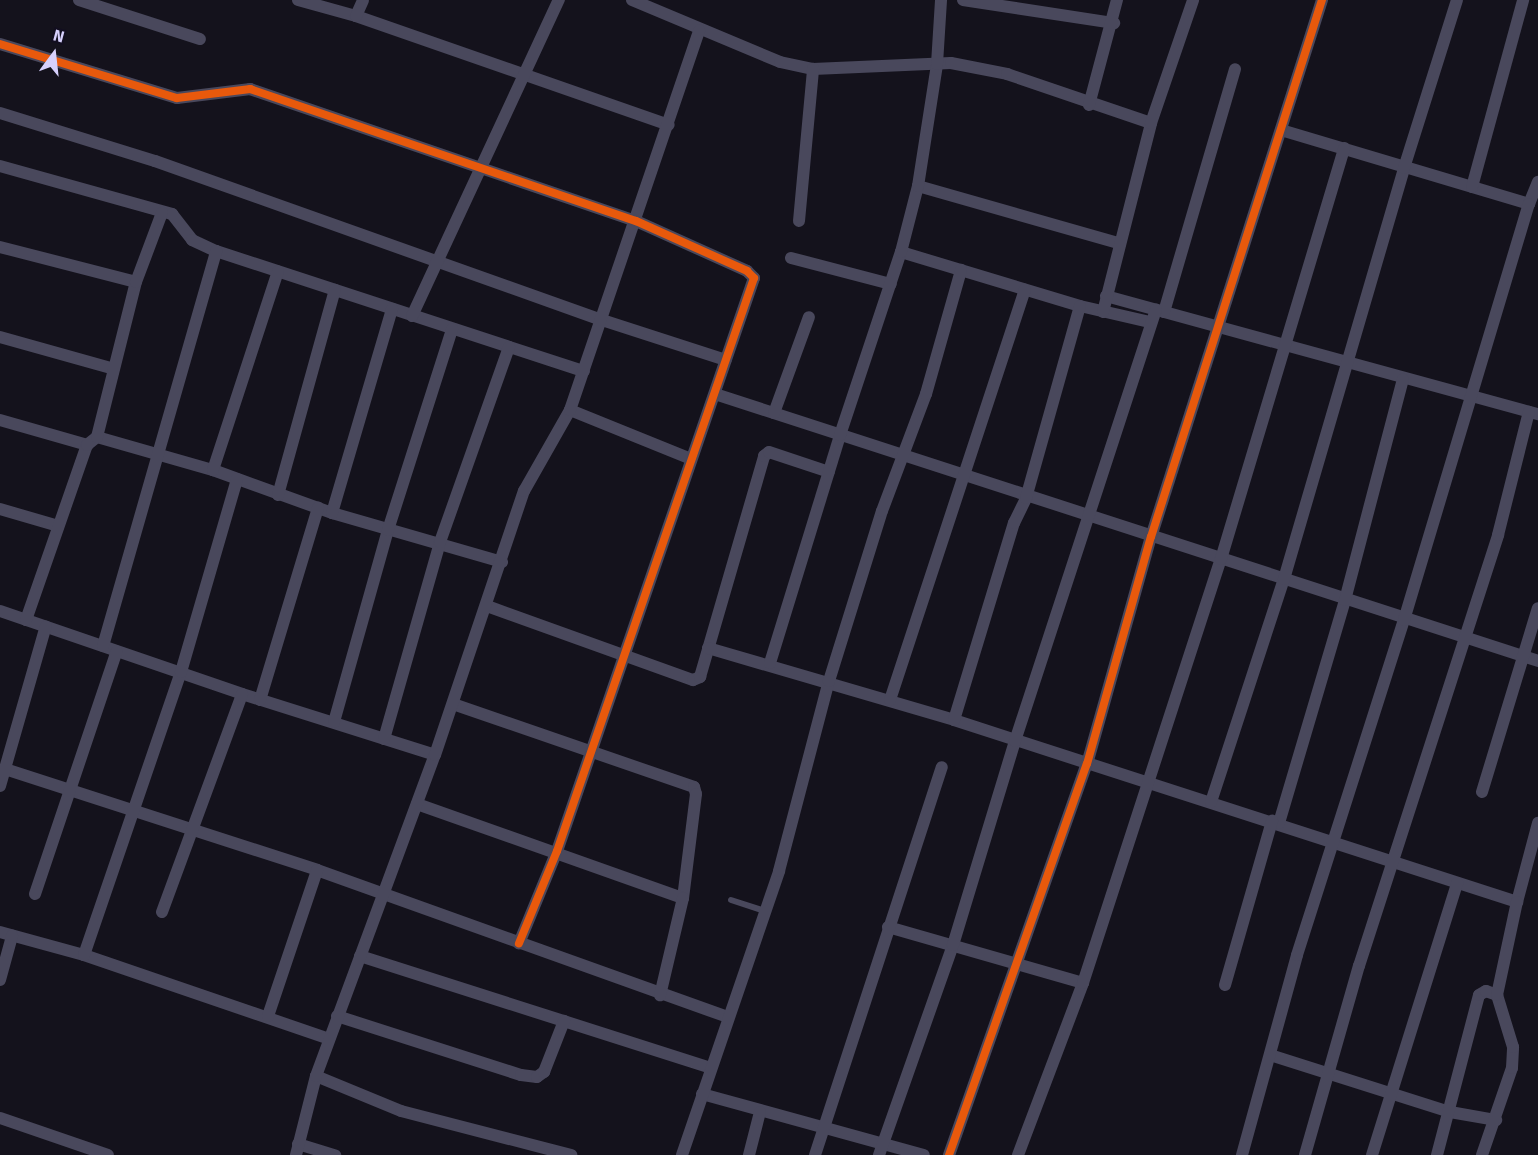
<!DOCTYPE html>
<html>
<head>
<meta charset="utf-8">
<style>
	body { margin:0 }
	#map { position:relative; width:1538px; height:1155px; overflow:hidden; background:#14121c; font-family:"Fira Sans",sans-serif }
	div>[style] { position:absolute }
	.service>* { height:6px; margin:-3px; padding:0 3px; transform-origin:3px; border-radius:3px; background:#49485c }
	.minor>* { height:12px; margin:-6px; padding:0 6px; transform-origin:6px; border-radius:6px; background:#49485c }
	.cycleway>* { height:8px; margin:-4px; padding:0 4px; transform-origin:4px; border-radius:4px; background:#e8590c }
	span { translate:-50% -50%; white-space:nowrap; text-align:center; line-height:1.15; -webkit-text-stroke:6px #120e20; paint-order:stroke }
	.north { position:absolute; left:24px; top:24px; width:60px; height:60px; -webkit-text-stroke:4px #120e20; paint-order:stroke; rotate:15deg; font-size:16px; font-weight:700; line-height:24px; text-align:center; color:#d6d0fc }
	.north::after { content:''; display:block; margin:auto; width:21px; height:27px; background:#d6d0fc; clip-path:polygon(50% 0,100% 100%,50% 72%,0 100%) }
</style>
</head>
<body>
<div id="map">
	<div class="service">
		<i style="left:731px;top:900px;width:35px;rotate:18deg"></i>
	</div>
	<div class="minor">
		<i style="left:79px;top:0;width:127px;rotate:17.9deg"></i>
		<i style="left:298px;top:0;width:60px;rotate:15.4deg"></i>
		<i style="left:356px;top:16px;width:331px;rotate:19.2deg"></i>
		<i style="left:632px;top:0;width:160px;rotate:22.7deg"></i>
		<i style="left:780px;top:62px;width:34px;rotate:12deg"></i>
		<i style="left:813px;top:69px;width:138px;rotate:-2.5deg"></i>
		<i style="left:951px;top:63px;width:57px;rotate:11.1deg"></i>
		<i style="left:1007px;top:74px;width:152px;rotate:18.8deg"></i>
		<i style="left:963px;top:0;width:153px;rotate:8.7deg"></i>
		<i style="left:356px;top:16px;width:17px;rotate:-66deg"></i>
		<i style="left:0;top:44px;width:185px;rotate:17deg"></i>
		<i style="left:177px;top:98px;width:74px;rotate:-7deg"></i>
		<i style="left:250px;top:89px;width:408px;rotate:18.9deg"></i>
		<i style="left:636px;top:221px;width:122px;rotate:24.2deg"></i>
		<i style="left:747px;top:271px;width:10px;rotate:45deg"></i>
		<i style="left:754px;top:278px;width:606px;rotate:108.97deg"></i>
		<i style="left:557px;top:851px;width:100px;rotate:112.4deg"></i>
		<i style="left:1089px;top:105px;width:109px;rotate:-75.1deg"></i>
		<i style="left:0;top:113px;width:162px;rotate:17.2deg"></i>
		<i style="left:155px;top:161px;width:474px;rotate:19.6deg"></i>
		<i style="left:602px;top:320px;width:130px;rotate:17.9deg"></i>
		<i style="left:1281px;top:130px;width:259px;rotate:16.6deg"></i>
		<i style="left:1529px;top:204px;width:24px;rotate:-68deg"></i>
		<i style="left:0;top:166px;width:179px;rotate:15.6deg"></i>
		<i style="left:172px;top:214px;width:33px;rotate:52deg"></i>
		<i style="left:192px;top:240px;width:26px;rotate:25deg"></i>
		<i style="left:216px;top:251px;width:387px;rotate:18.1deg"></i>
		<i style="left:918px;top:186px;width:208px;rotate:15.9deg"></i>
		<i style="left:1472px;top:187px;width:194px;rotate:-74.7deg"></i>
		<i style="left:799px;top:221px;width:153px;rotate:-84.7deg"></i>
		<i style="left:0;top:247px;width:140px;rotate:14.4deg"></i>
		<i style="left:901px;top:252px;width:187px;rotate:16.8deg"></i>
		<i style="left:1080px;top:306px;width:72px;rotate:12.9deg"></i>
		<i style="left:791px;top:258px;width:103px;rotate:14.6deg"></i>
		<i style="left:1106px;top:296px;width:448px;rotate:15.3deg"></i>
		<i style="left:1103px;top:312px;width:195px;rotate:-75.7deg"></i>
		<i style="left:1151px;top:123px;width:130px;rotate:-71.1deg"></i>
		<i style="left:1164px;top:312px;width:253px;rotate:-73.7deg"></i>
		<i style="left:412px;top:316px;width:349px;rotate:-65.1deg"></i>
		<i style="left:0;top:337px;width:115px;rotate:15.6deg"></i>
		<i style="left:715px;top:394px;width:865px;rotate:17.97deg"></i>
		<i style="left:570px;top:410px;width:128px;rotate:22deg"></i>
		<i style="left:774px;top:413px;width:102px;rotate:-70deg"></i>
		<i style="left:0;top:420px;width:91px;rotate:16deg"></i>
		<i style="left:97px;top:437px;width:121px;rotate:15.9deg"></i>
		<i style="left:213px;top:470px;width:127px;rotate:19.9deg"></i>
		<i style="left:332px;top:513px;width:177px;rotate:16.1deg"></i>
		<i style="left:213px;top:470px;width:209px;rotate:-71.9deg"></i>
		<i style="left:278px;top:495px;width:213px;rotate:-74.5deg"></i>
		<i style="left:0;top:509px;width:60px;rotate:16.3deg"></i>
		<i style="left:332px;top:513px;width:213px;rotate:-73.6deg"></i>
		<i style="left:487px;top:606px;width:219px;rotate:19.8deg"></i>
		<i style="left:693px;top:680px;width:8px;rotate:-23deg"></i>
		<i style="left:700px;top:677px;width:230px;rotate:-73.8deg"></i>
		<i style="left:764px;top:456px;width:6px;rotate:-39deg"></i>
		<i style="left:769px;top:452px;width:63px;rotate:18.4deg"></i>
		<i style="left:0;top:611px;width:256px;rotate:18.9deg"></i>
		<i style="left:242px;top:694px;width:202px;rotate:17.5deg"></i>
		<i style="left:26px;top:620px;width:185px;rotate:-70.8deg"></i>
		<i style="left:87px;top:445px;width:13px;rotate:-39deg"></i>
		<i style="left:97px;top:437px;width:160px;rotate:-75.9deg"></i>
		<i style="left:136px;top:282px;width:74px;rotate:-69.4deg"></i>
		<i style="left:103px;top:646px;width:411px;rotate:-74deg"></i>
		<i style="left:708px;top:648px;width:256px;rotate:16.3deg"></i>
		<i style="left:954px;top:720px;width:592px;rotate:17.91deg"></i>
		<i style="left:1517px;top:902px;width:82px;rotate:-75.1deg"></i>
		<i style="left:770px;top:663px;width:239px;rotate:-72.9deg"></i>
		<i style="left:840px;top:435px;width:193px;rotate:-71.6deg"></i>
		<i style="left:901px;top:252px;width:68px;rotate:-75.6deg"></i>
		<i style="left:918px;top:186px;width:123px;rotate:-81.1deg"></i>
		<i style="left:937px;top:64px;width:64px;rotate:-86.4deg"></i>
		<i style="left:260px;top:700px;width:201px;rotate:-73.2deg"></i>
		<i style="left:890px;top:700px;width:432px;rotate:-71.8deg"></i>
		<i style="left:453px;top:704px;width:255px;rotate:19deg"></i>
		<i style="left:694px;top:787px;width:7px;rotate:74deg"></i>
		<i style="left:696px;top:794px;width:105px;rotate:97.1deg"></i>
		<i style="left:954px;top:720px;width:206px;rotate:-73.1deg"></i>
		<i style="left:1014px;top:523px;width:28px;rotate:-64deg"></i>
		<i style="left:1026px;top:498px;width:199px;rotate:-74.3deg"></i>
		<i style="left:334px;top:722px;width:199px;rotate:-74.3deg"></i>
		<i style="left:388px;top:530px;width:211px;rotate:-72.3deg"></i>
		<i style="left:384px;top:739px;width:205px;rotate:-74.1deg"></i>
		<i style="left:440px;top:542px;width:207px;rotate:-70.5deg"></i>
		<i style="left:5px;top:769px;width:328px;rotate:17.9deg"></i>
		<i style="left:317px;top:870px;width:436px;rotate:19.7deg"></i>
		<i style="left:0;top:786px;width:166px;rotate:-74deg"></i>
		<i style="left:1482px;top:792px;width:192px;rotate:-73.1deg"></i>
		<i style="left:1211px;top:802px;width:235px;rotate:-71.9deg"></i>
		<i style="left:1284px;top:579px;width:428px;rotate:-73.7deg"></i>
		<i style="left:1404px;top:168px;width:176px;rotate:-72.5deg"></i>
		<i style="left:417px;top:804px;width:282px;rotate:19.5deg"></i>
		<i style="left:683px;top:898px;width:100px;rotate:103.3deg"></i>
		<i style="left:1279px;top:823px;width:233px;rotate:-73.5deg"></i>
		<i style="left:1345px;top:600px;width:228px;rotate:-75.3deg"></i>
		<i style="left:35px;top:894px;width:256px;rotate:-71.4deg"></i>
		<i style="left:162px;top:912px;width:232px;rotate:-69.8deg"></i>
		<i style="left:888px;top:927px;width:203px;rotate:16deg"></i>
		<i style="left:0;top:932px;width:87px;rotate:15.3deg"></i>
		<i style="left:84px;top:955px;width:259px;rotate:18.9deg"></i>
		<i style="left:84px;top:955px;width:299px;rotate:-71.1deg"></i>
		<i style="left:181px;top:672px;width:201px;rotate:-73.8deg"></i>
		<i style="left:360px;top:956px;width:368px;rotate:17.7deg"></i>
		<i style="left:0;top:980px;width:46px;rotate:-74.7deg"></i>
		<i style="left:1225px;top:985px;width:171px;rotate:-74deg"></i>
		<i style="left:268px;top:1016px;width:154px;rotate:-71.4deg"></i>
		<i style="left:337px;top:1016px;width:193px;rotate:17.8deg"></i>
		<i style="left:521px;top:1075px;width:16px;rotate:7deg"></i>
		<i style="left:537px;top:1077px;width:9px;rotate:-36deg"></i>
		<i style="left:544px;top:1072px;width:55px;rotate:-68.6deg"></i>
		<i style="left:1270px;top:1055px;width:189px;rotate:17.6deg"></i>
		<i style="left:1450px;top:1112px;width:47px;rotate:9.9deg"></i>
		<i style="left:316px;top:1076px;width:92px;rotate:22.4deg"></i>
		<i style="left:401px;top:1111px;width:176px;rotate:14.5deg"></i>
		<i style="left:702px;top:1094px;width:230px;rotate:15.4deg"></i>
		<i style="left:0;top:1118px;width:114px;rotate:18.9deg"></i>
		<i style="left:298px;top:1144px;width:39px;rotate:17deg"></i>
		<i style="left:296px;top:1155px;width:81px;rotate:-75.8deg"></i>
		<i style="left:316px;top:1076px;width:342px;rotate:-69.7deg"></i>
		<i style="left:435px;top:755px;width:279px;rotate:-71.4deg"></i>
		<i style="left:524px;top:491px;width:93px;rotate:-60.4deg"></i>
		<i style="left:570px;top:410px;width:401px;rotate:-71.2deg"></i>
		<i style="left:682px;top:1155px;width:300px;rotate:-71.1deg"></i>
		<i style="left:779px;top:871px;width:196px;rotate:-75.3deg"></i>
		<i style="left:829px;top:681px;width:178px;rotate:-72.7deg"></i>
		<i style="left:882px;top:511px;width:125px;rotate:-69.4deg"></i>
		<i style="left:926px;top:394px;width:129px;rotate:-74.2deg"></i>
		<i style="left:749px;top:1155px;width:44px;rotate:-75.7deg"></i>
		<i style="left:815px;top:1155px;width:408px;rotate:-71.9deg"></i>
		<i style="left:879px;top:1155px;width:223px;rotate:-70.6deg"></i>
		<i style="left:953px;top:945px;width:213px;rotate:-73.1deg"></i>
		<i style="left:1015px;top:741px;width:454px;rotate:-71.9deg"></i>
		<i style="left:949px;top:1155px;width:415px;rotate:-70.6deg"></i>
		<i style="left:1087px;top:764px;width:236px;rotate:-74.3deg"></i>
		<i style="left:1151px;top:537px;width:564px;rotate:-72.34deg"></i>
		<i style="left:1018px;top:1155px;width:184px;rotate:-69.3deg"></i>
		<i style="left:1083px;top:983px;width:446px;rotate:-72deg"></i>
		<i style="left:1221px;top:559px;width:429px;rotate:-73.3deg"></i>
		<i style="left:1242px;top:1155px;width:207px;rotate:-74.6deg"></i>
		<i style="left:1297px;top:955px;width:352px;rotate:-72.3deg"></i>
		<i style="left:1404px;top:620px;width:434px;rotate:-73.3deg"></i>
		<i style="left:1305px;top:1155px;width:197px;rotate:-74.1deg"></i>
		<i style="left:1359px;top:966px;width:453px;rotate:-72.1deg"></i>
		<i style="left:1498px;top:535px;width:127px;rotate:-75.9deg"></i>
		<i style="left:1372px;top:1155px;width:285px;rotate:-72.6deg"></i>
		<i style="left:1437px;top:1155px;width:165px;rotate:-75.3deg"></i>
		<i style="left:1479px;top:995px;width:8px;rotate:-30deg"></i>
		<i style="left:1486px;top:991px;width:12px;rotate:20deg"></i>
		<i style="left:1482px;top:1155px;width:92px;rotate:-71deg"></i>
		<i style="left:1512px;top:1068px;width:21px;rotate:-87deg"></i>
		<i style="left:1513px;top:1047px;width:54px;rotate:-107.1deg"></i>
		<i style="left:1497px;top:995px;width:95px;rotate:-77.9deg"></i>
	</div>
	<div class="cycleway">
		<i style="left:0;top:44px;width:185px;rotate:17deg"></i>
		<i style="left:177px;top:98px;width:74px;rotate:-7deg"></i>
		<i style="left:250px;top:89px;width:408px;rotate:18.9deg"></i>
		<i style="left:636px;top:221px;width:122px;rotate:24.2deg"></i>
		<i style="left:747px;top:271px;width:10px;rotate:45deg"></i>
		<i style="left:754px;top:278px;width:606px;rotate:108.97deg"></i>
		<i style="left:557px;top:851px;width:100px;rotate:112.4deg"></i>
		<i style="left:949px;top:1155px;width:415px;rotate:-70.6deg"></i>
		<i style="left:1087px;top:764px;width:236px;rotate:-74.3deg"></i>
		<i style="left:1151px;top:537px;width:564px;rotate:-72.34deg"></i>
	</div>
	<div class="north">N</div>
</div>
</body>
</html>
